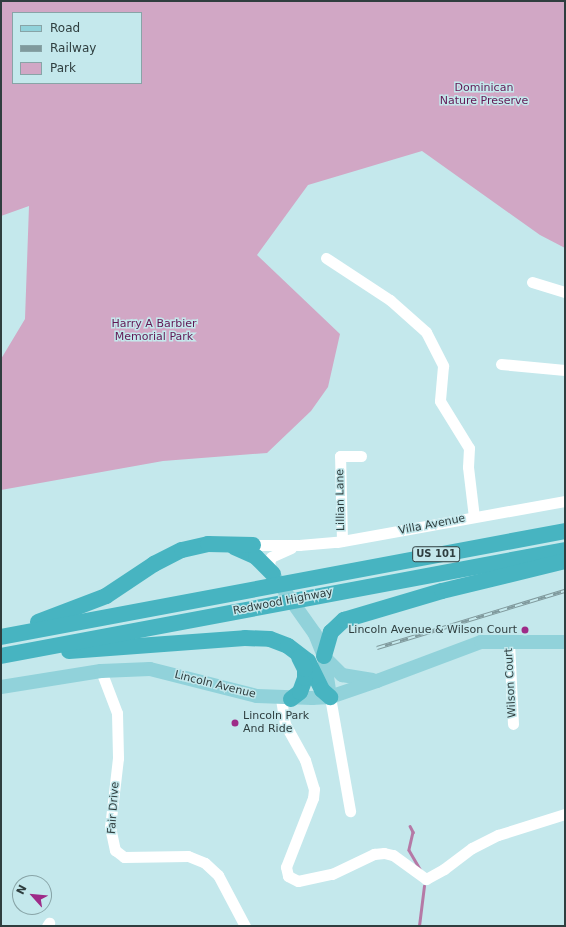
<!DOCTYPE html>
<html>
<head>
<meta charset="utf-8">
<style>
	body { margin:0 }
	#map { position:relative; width:566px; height:927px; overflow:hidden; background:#c4e8ec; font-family:"DejaVu Sans",sans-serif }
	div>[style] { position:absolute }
	.green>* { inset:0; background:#d1a7c5 }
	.stream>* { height:2.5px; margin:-1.25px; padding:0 1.25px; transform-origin:1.25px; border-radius:1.25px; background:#b579a6 }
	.minor>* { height:11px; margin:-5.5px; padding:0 5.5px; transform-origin:5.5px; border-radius:5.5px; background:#fff }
	.major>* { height:14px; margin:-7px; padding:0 7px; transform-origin:7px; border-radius:7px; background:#91d2da }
	.highway>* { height:16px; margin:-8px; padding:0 8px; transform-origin:8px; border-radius:8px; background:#47b4c1 }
	.rail>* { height:4px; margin-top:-2px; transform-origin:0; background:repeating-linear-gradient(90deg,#c4e8ec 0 8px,#809a9d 0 16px); box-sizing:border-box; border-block:1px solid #809a9d }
	.dots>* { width:11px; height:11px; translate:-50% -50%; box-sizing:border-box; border:2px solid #c4e8ec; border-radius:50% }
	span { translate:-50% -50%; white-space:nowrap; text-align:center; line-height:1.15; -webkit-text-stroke:3px #c4e8ec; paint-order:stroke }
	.shield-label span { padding:1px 3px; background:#c4e8ec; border:1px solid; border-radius:3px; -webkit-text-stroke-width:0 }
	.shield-label { font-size:10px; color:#2f3e3f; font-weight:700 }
	.park-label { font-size:11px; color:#621854 }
	.street-label { font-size:11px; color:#2f3e3f }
	.poi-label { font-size:11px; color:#2f3e3f }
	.right { translate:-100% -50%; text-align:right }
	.left { translate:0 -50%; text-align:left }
	.frame { position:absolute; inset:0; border:2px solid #2f3e3f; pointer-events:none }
	.legend { position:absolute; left:12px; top:12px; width:130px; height:72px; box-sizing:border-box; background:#c4e8ec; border:1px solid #88a4a7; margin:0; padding:5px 7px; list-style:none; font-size:12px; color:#2f3e3f }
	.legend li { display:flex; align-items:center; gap:8px; height:20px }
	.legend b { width:20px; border:1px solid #88a4a7 }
	.north { position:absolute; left:12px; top:875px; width:40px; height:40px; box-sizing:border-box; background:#c4e8ec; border:1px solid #88a4a7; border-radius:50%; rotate:297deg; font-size:11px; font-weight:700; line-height:16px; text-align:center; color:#2f3e3f }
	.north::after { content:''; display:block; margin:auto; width:14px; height:18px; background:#9e2b88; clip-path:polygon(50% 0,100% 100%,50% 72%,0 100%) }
</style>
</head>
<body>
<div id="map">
	<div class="green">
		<i style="clip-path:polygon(evenodd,1px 1px,565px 1px,565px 248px,540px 235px,422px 151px,308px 185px,257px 255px,340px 334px,328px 387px,311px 411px,267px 453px,163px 461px,1px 490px,1px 359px,25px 319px,29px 206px,1px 216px,1px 1px,13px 13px,141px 13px,141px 83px,13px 83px,13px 13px)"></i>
	</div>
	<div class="stream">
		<i style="left:410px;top:826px;width:7px;rotate:63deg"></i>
		<i style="left:413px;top:832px;width:18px;rotate:103deg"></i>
		<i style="left:409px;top:850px;width:24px;rotate:60deg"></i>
		<i style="left:419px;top:926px;width:40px;rotate:-82.9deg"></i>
	</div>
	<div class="minor">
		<i style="left:326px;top:258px;width:77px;rotate:33.3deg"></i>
		<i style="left:390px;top:300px;width:48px;rotate:41.6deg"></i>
		<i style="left:426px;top:332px;width:38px;rotate:63deg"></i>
		<i style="left:443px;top:366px;width:35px;rotate:95deg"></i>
		<i style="left:440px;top:401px;width:55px;rotate:58.3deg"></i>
		<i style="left:469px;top:448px;width:19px;rotate:93deg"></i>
		<i style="left:468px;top:467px;width:50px;rotate:83.2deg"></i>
		<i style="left:532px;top:282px;width:34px;rotate:17deg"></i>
		<i style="left:501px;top:364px;width:64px;rotate:5.4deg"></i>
		<i style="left:342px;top:541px;width:85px;rotate:-91.3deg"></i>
		<i style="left:340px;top:456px;width:21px"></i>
		<i style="left:253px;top:545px;width:46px"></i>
		<i style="left:299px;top:545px;width:38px;rotate:-5deg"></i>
		<i style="left:337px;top:542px;width:232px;rotate:-10.2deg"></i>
		<i style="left:272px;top:573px;width:10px;rotate:-107deg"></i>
		<i style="left:269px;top:563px;width:6px;rotate:-72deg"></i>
		<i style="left:271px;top:557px;width:22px;rotate:-24deg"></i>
		<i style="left:509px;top:642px;width:82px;rotate:87.2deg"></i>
		<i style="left:101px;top:671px;width:45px;rotate:69.1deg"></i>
		<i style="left:117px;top:713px;width:45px;rotate:88.7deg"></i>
		<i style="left:118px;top:758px;width:69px;rotate:96.6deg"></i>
		<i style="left:110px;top:827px;width:24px;rotate:78deg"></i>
		<i style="left:115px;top:850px;width:11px;rotate:38deg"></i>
		<i style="left:124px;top:857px;width:64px;rotate:-0.9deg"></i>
		<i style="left:188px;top:856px;width:18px;rotate:22deg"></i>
		<i style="left:205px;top:863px;width:18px;rotate:43deg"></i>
		<i style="left:218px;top:875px;width:58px;rotate:62.1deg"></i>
		<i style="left:330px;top:697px;width:116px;rotate:80deg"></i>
		<i style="left:281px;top:699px;width:25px;rotate:81deg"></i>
		<i style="left:285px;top:724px;width:41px;rotate:60.9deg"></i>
		<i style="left:305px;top:760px;width:30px;rotate:73deg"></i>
		<i style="left:314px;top:789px;width:9px;rotate:96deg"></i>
		<i style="left:313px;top:798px;width:74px;rotate:111.4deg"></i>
		<i style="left:286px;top:867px;width:9px;rotate:77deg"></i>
		<i style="left:288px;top:876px;width:11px;rotate:27deg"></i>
		<i style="left:298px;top:881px;width:35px;rotate:-12deg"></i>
		<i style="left:332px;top:874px;width:47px;rotate:-25.5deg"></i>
		<i style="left:374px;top:854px;width:10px;rotate:-6deg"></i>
		<i style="left:384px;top:853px;width:9px;rotate:13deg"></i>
		<i style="left:393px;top:855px;width:41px;rotate:36deg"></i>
		<i style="left:426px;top:879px;width:21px;rotate:-29deg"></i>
		<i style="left:444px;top:869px;width:35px;rotate:-37deg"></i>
		<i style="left:472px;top:848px;width:29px;rotate:-27deg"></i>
		<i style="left:498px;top:835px;width:70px;rotate:-17.4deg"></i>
		<i style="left:47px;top:926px;width:4px;rotate:-56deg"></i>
	</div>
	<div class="major">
		<i style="left:274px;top:576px;width:71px;rotate:54.7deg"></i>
		<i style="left:315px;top:634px;width:24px;rotate:68deg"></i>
		<i style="left:324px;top:656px;width:41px;rotate:81.7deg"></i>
		<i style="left:326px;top:659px;width:23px;rotate:45deg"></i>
		<i style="left:342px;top:675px;width:31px;rotate:9deg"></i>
		<i style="left:1px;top:687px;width:101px;rotate:-9.1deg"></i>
		<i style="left:101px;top:671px;width:49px;rotate:-2.3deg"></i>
		<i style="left:150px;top:669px;width:110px;rotate:14.2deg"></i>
		<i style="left:257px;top:696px;width:55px;rotate:2.1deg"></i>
		<i style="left:312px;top:698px;width:18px;rotate:-3deg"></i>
		<i style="left:330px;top:697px;width:50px;rotate:-18.8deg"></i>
		<i style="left:377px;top:681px;width:111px;rotate:-20.6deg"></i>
		<i style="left:481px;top:642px;width:84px"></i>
	</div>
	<div class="highway">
		<i style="left:234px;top:547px;width:24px;rotate:24deg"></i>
		<i style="left:256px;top:557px;width:24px;rotate:45deg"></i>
		<i style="left:38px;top:622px;width:73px;rotate:-20.9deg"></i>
		<i style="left:106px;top:596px;width:58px;rotate:-33.7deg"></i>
		<i style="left:154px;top:564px;width:31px;rotate:-27deg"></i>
		<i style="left:182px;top:550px;width:27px;rotate:-13deg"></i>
		<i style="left:208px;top:544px;width:45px;rotate:1.3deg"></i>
		<i style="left:1px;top:637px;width:574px;rotate:-10.64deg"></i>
		<i style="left:69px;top:651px;width:176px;rotate:-4.2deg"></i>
		<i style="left:245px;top:638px;width:25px;rotate:2deg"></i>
		<i style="left:270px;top:639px;width:19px;rotate:21deg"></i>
		<i style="left:288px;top:646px;width:25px;rotate:37deg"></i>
		<i style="left:308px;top:661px;width:32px;rotate:64deg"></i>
		<i style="left:322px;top:690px;width:11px;rotate:41deg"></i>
		<i style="left:1px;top:656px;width:574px;rotate:-10.64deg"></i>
		<i style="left:324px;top:656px;width:25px;rotate:-74deg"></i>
		<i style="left:331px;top:632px;width:18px;rotate:-43deg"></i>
		<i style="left:344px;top:620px;width:102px;rotate:-16.5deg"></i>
		<i style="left:442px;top:591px;width:127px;rotate:-13.7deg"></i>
		<i style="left:291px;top:699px;width:11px;rotate:-38deg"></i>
		<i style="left:300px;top:692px;width:15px;rotate:-70deg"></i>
		<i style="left:305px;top:678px;width:9px;rotate:-90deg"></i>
		<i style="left:305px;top:669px;width:13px;rotate:-117deg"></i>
	</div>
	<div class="rail">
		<i style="left:377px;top:648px;width:196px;rotate:-16.9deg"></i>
	</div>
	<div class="dots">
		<i style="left:525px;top:630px;background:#9e2b88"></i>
		<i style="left:235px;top:723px;background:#9e2b88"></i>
	</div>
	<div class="shield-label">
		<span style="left:436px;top:554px">US 101</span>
	</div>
	<div class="park-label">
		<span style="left:484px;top:95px">Dominican<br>Nature Preserve</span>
		<span style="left:154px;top:331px">Harry A Barbier<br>Memorial Park</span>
	</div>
	<div class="street-label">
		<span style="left:341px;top:500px;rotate:-91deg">Lillian Lane</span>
		<span style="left:432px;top:525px;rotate:-11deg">Villa Avenue</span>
		<span style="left:283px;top:602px;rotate:-11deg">Redwood Highway</span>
		<span style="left:511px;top:683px;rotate:-93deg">Wilson Court</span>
		<span style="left:215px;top:685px;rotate:14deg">Lincoln Avenue</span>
		<span style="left:114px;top:808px;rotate:-86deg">Fair Drive</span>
	</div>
	<div class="poi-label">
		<span class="right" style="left:517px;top:630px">Lincoln Avenue &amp; Wilson Court</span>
		<span class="left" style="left:243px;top:723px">Lincoln Park<br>And Ride</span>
	</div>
	<div class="frame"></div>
	<ul class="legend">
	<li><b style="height:5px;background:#91d2da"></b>Road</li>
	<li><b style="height:5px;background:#809a9d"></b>Railway</li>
	<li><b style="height:11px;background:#d1a7c5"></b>Park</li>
	</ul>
	<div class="north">N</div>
</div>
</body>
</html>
